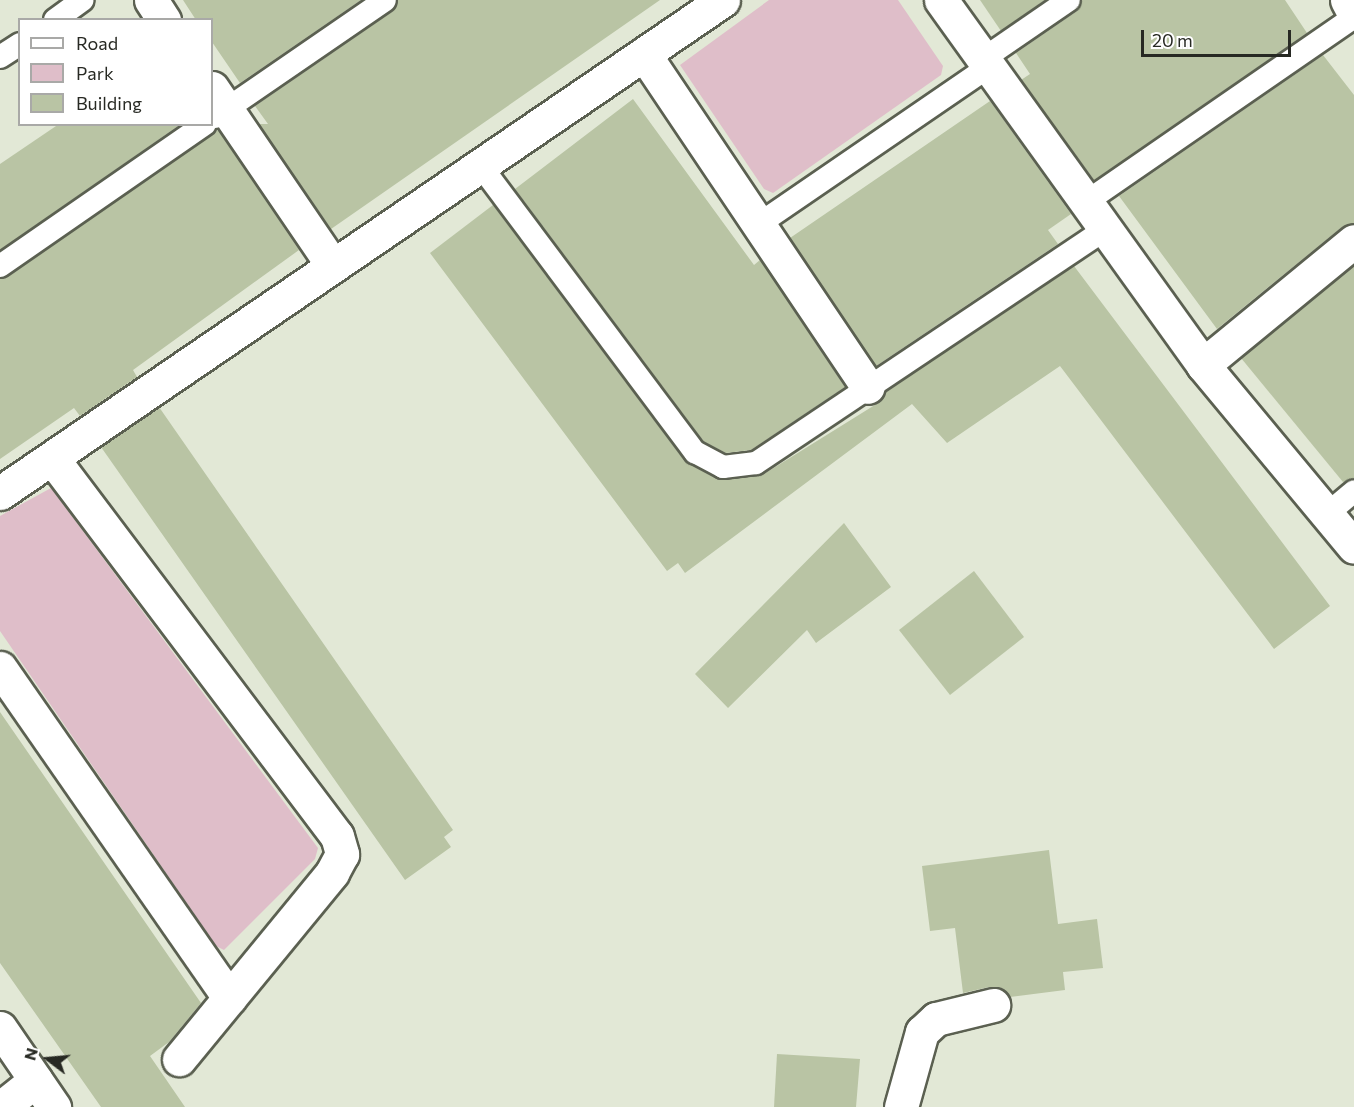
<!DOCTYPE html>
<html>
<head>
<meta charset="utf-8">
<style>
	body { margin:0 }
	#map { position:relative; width:1354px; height:1107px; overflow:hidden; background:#e2e8d6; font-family:Commissioner,sans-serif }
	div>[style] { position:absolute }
	.green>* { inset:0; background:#dfbec9 }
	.building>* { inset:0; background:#b9c4a4 }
	.roads { filter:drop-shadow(2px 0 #5b6051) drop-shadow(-2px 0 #5b6051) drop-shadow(0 2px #5b6051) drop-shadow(0 -2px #5b6051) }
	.lane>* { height:22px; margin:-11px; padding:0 11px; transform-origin:11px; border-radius:11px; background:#fff }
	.street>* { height:33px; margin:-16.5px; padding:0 16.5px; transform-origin:16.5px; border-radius:16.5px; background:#fff }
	span { translate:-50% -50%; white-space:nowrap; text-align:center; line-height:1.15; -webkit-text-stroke:5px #fff; paint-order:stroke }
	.legend { position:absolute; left:18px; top:18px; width:195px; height:108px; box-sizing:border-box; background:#fff; border:2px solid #a9a9a7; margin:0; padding:8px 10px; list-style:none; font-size:18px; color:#272923 }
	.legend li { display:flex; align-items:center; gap:12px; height:30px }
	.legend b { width:30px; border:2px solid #a9a9a7 }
	.north { position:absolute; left:18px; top:1029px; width:60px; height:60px; -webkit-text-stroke:4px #fff; paint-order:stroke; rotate:286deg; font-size:16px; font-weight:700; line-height:24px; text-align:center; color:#272923 }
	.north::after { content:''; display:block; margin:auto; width:21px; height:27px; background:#272923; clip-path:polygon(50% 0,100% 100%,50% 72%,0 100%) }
	.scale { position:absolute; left:1141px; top:30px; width:150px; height:27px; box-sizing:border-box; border:3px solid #272923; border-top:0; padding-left:8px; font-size:18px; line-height:21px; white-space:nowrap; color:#272923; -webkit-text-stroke:4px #fff; paint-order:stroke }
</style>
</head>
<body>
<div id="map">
	<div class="green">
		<i style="clip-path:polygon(769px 0,898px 0,943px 66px,941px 75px,773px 193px,764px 189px,680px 65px)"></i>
		<i style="clip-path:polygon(51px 488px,318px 848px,315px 859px,224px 950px,216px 946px,0 631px,0 516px)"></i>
	</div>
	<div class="building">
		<i style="clip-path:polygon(183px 0,361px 0,240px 83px,212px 42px,212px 20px,196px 20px)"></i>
		<i style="clip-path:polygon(398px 0,660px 0,331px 229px,259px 124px,268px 124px,255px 106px,393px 11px)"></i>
		<i style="clip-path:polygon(980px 0,1045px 0,1001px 31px)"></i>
		<i style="clip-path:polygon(1082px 0,1285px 0,1307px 33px,1094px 180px,1021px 80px,1030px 74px,1016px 53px,1077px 11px)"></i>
		<i style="clip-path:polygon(1323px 55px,1354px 95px,1354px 223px,1342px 227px,1217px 329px,1119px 196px)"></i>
		<i style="clip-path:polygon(633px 99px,754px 265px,760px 260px,845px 387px,751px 450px,726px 453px,704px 442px,515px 189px)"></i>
		<i style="clip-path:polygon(990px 101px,1071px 214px,1048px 230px,1058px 244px,876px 366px,790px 238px)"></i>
		<i style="clip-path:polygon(59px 124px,181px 124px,0 250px,0 164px)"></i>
		<i style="clip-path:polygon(218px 130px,299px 250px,133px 370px,137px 377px,80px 416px,74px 408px,0 459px,0 279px)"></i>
		<i style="clip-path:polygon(493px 205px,684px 460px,724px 480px,764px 474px,878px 403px,885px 392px,1074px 266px,1330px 606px,1274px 649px,1060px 366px,947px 443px,912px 404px,685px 573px,678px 563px,667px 571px,430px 253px)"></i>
		<i style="clip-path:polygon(1354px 265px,1354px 478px,1343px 482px,1241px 358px)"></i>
		<i style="clip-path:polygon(159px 407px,453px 830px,444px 837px,451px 847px,405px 880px,101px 447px)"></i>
		<i style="clip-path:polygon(844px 523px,891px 587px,816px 643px,807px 630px,728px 708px,695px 674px)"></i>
		<i style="clip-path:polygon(974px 571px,1024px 637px,950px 695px,899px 630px)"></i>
		<i style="clip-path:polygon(0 712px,201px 1003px,169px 1042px,150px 1056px,185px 1107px,101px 1107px,0 963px)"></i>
		<i style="clip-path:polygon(1049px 850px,1058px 924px,1097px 919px,1103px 968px,1063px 972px,1065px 990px,1010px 997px,989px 987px,963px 993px,955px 928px,930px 931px,922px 866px)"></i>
		<i style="clip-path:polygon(777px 1054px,860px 1059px,856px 1107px,774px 1107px)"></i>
	</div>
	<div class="roads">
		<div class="lane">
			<i style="left:55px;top:20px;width:34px;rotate:-36deg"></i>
			<i style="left:0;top:57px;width:24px;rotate:-33deg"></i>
			<i style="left:983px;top:59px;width:104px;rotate:-34.5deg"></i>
			<i style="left:215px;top:117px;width:206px;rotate:-34.5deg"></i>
			<i style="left:480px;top:165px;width:359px;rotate:53.2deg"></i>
			<i style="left:695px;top:452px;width:32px;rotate:28deg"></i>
			<i style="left:723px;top:467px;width:33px;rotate:-7deg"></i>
			<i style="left:756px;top:463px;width:420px;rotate:-33.8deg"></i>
			<i style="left:1086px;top:202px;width:326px;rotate:-34.6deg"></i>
			<i style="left:759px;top:224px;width:278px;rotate:-34.4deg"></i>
			<i style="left:0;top:266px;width:249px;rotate:-34.7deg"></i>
			<i style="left:1327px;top:514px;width:35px;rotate:-40deg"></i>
		</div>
		<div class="street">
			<i style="left:151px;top:0;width:24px;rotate:57deg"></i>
			<i style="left:941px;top:0;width:449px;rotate:54.3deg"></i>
			<i style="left:1203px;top:365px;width:236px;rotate:50.3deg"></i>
			<i style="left:1347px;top:0;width:15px;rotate:62deg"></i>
			<i style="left:644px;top:54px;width:401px;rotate:56.1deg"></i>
			<i style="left:212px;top:88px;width:215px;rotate:55.8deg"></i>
			<i style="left:1203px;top:365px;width:195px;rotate:-39.4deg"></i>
			<i style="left:52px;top:458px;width:473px;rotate:53deg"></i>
			<i style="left:337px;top:836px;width:19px;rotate:74deg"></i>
			<i style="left:342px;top:854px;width:21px;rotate:118deg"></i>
			<i style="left:332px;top:873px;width:241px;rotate:129.4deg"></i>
			<i style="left:0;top:493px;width:875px;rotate:-34.29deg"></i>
			<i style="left:0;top:668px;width:402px;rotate:55.2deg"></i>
			<i style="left:0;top:1028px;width:96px;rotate:55.6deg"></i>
			<i style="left:2px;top:1107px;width:43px;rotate:-38.5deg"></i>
			<i style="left:901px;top:1107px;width:78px;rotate:-74.4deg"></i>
			<i style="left:922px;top:1032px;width:19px;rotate:-43deg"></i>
			<i style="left:936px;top:1019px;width:59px;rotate:-13.8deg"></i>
		</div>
	</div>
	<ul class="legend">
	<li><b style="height:8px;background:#fff"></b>Road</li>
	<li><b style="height:16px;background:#dfbec9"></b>Park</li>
	<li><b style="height:16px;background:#b9c4a4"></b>Building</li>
	</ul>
	<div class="north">N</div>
	<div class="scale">20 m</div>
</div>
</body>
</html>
